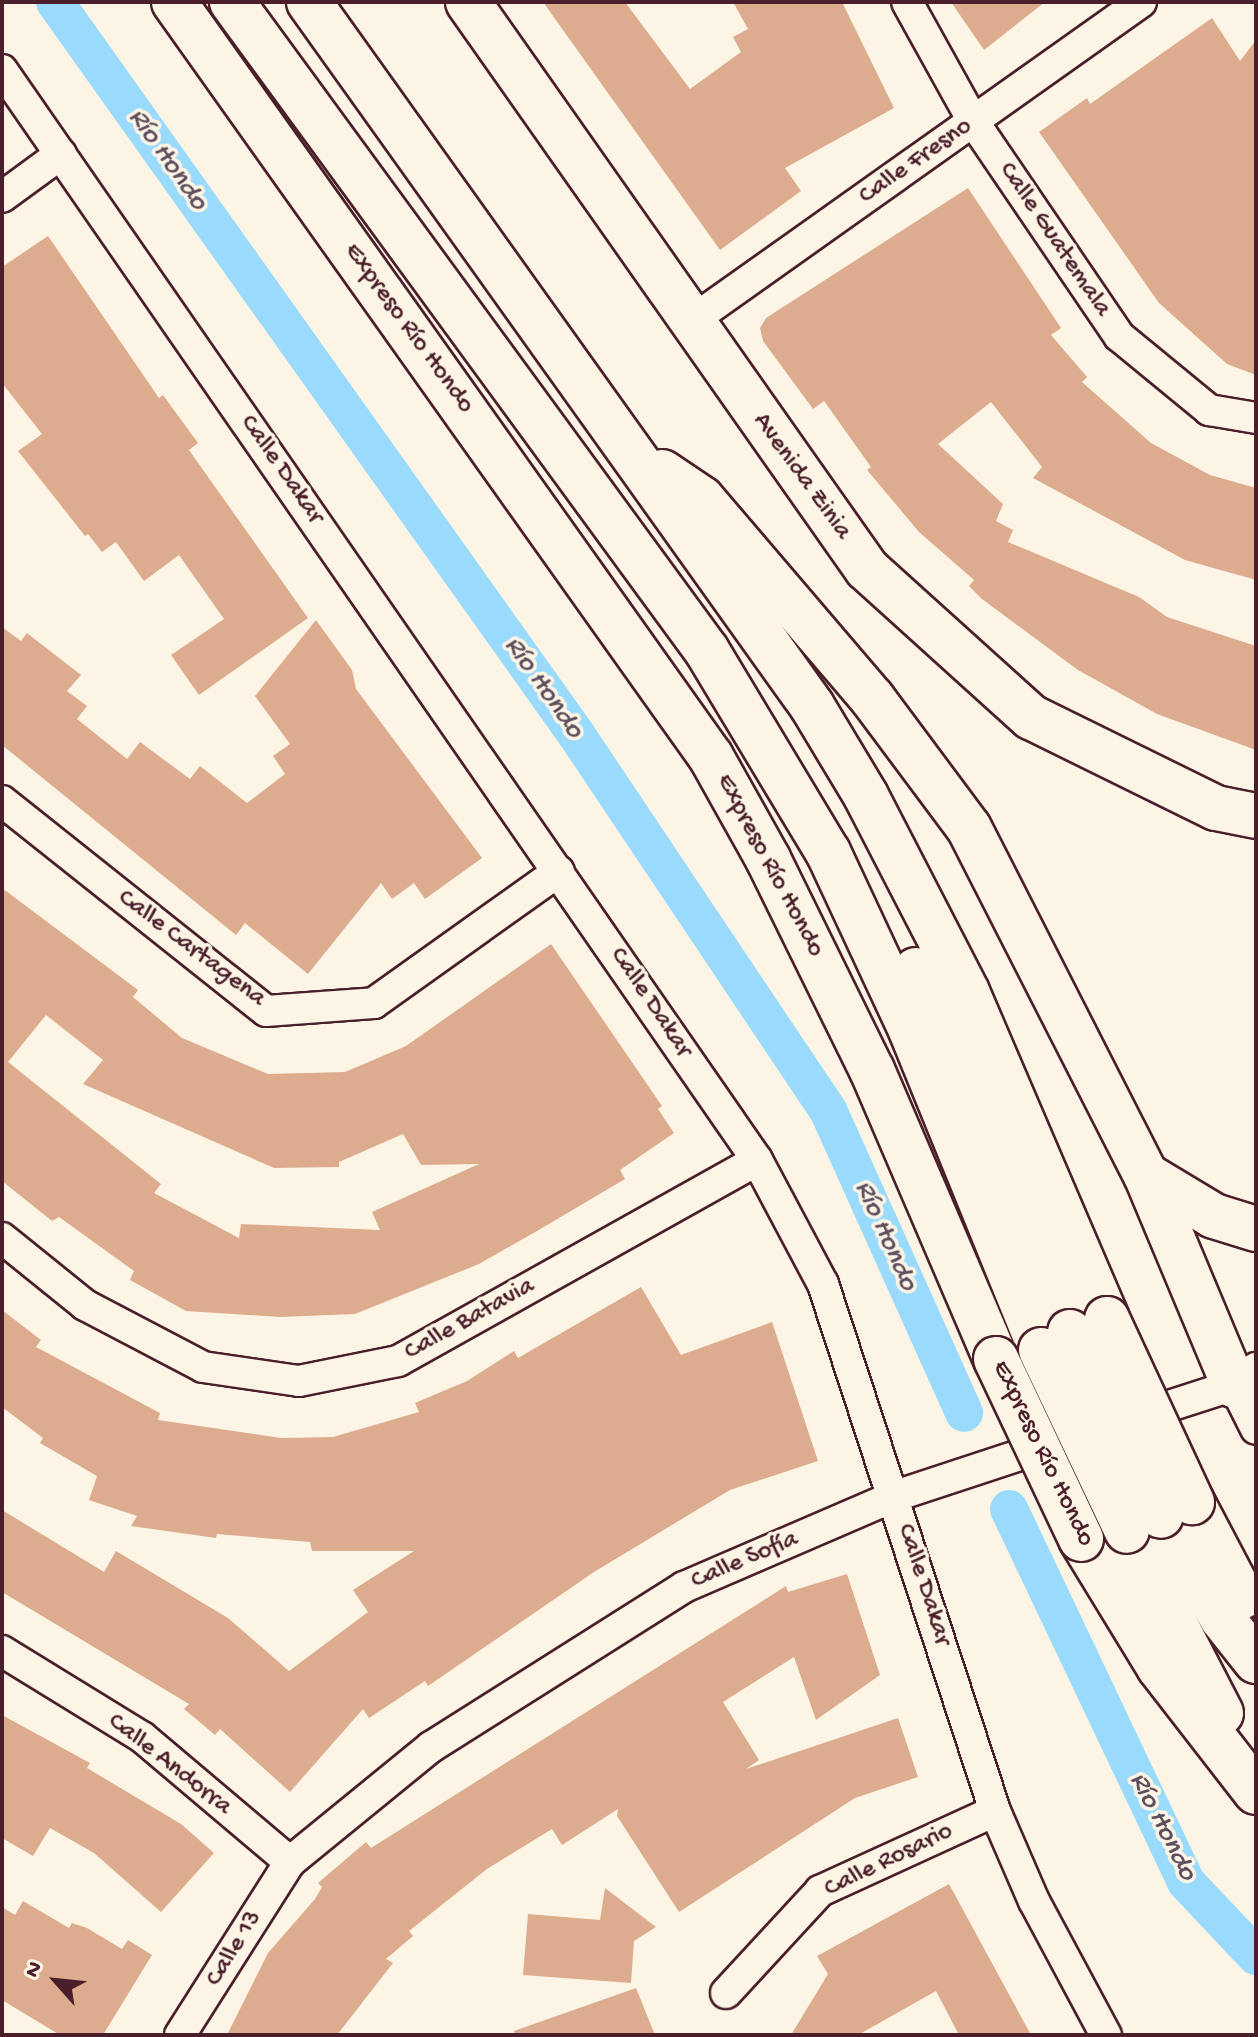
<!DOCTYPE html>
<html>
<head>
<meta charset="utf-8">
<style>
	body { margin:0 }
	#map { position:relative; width:1258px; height:2037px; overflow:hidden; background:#fcf5e5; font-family:"Gochi Hand",sans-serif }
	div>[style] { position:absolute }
	.canal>* { height:38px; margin:-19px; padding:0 19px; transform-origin:19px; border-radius:19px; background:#9adafc }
	.building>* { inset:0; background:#ddac8e }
	.roads { filter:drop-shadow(2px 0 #4a1f2b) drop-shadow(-2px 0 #4a1f2b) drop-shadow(0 2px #4a1f2b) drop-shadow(0 -2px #4a1f2b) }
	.street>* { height:30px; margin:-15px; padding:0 15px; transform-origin:15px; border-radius:15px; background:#fcf5e5 }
	.secondary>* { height:44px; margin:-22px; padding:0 22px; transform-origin:22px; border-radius:22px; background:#fcf5e5 }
	.highway>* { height:44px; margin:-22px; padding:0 22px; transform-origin:22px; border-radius:22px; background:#fcf5e5 }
	.bridges { filter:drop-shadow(2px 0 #4a1f2b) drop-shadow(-2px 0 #4a1f2b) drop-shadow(0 2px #4a1f2b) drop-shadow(0 -2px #4a1f2b) }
	.highway-bridge>* { height:44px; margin:-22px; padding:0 22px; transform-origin:22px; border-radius:22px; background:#fcf5e5 }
	span { translate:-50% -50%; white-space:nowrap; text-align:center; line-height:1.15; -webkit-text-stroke:7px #fcf5e5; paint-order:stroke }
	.street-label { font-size:26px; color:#4a1f2b }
	.water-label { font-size:28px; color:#5e4e5f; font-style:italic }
	.frame { position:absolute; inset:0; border:4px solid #4a1f2b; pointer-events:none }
	.north { position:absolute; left:16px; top:1941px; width:80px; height:80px; -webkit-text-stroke:6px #fcf5e5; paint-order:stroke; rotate:297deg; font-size:22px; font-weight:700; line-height:32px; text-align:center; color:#4a1f2b }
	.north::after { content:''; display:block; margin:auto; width:28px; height:36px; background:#4a1f2b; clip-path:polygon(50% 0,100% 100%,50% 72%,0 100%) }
</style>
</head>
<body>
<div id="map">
	<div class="canal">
		<i style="left:55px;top:2px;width:898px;rotate:54.56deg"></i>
		<i style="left:576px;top:734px;width:453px;rotate:56.2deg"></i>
		<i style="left:828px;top:1110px;width:332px;rotate:65.8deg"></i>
		<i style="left:1009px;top:1509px;width:413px;rotate:64.6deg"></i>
		<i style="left:1186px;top:1882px;width:102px;rotate:46.6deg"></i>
	</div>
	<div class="building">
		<i style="clip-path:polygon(543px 2px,625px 2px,690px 89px,741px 52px,733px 37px,748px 29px,733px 2px,842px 2px,894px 108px,785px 168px,801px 191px,720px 250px)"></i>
		<i style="clip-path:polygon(951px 2px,1045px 2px,984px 50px)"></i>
		<i style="clip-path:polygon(1212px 18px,1240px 61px,1256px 40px,1256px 375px,1227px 364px,1159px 303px,1039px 132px,1087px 98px,1090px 104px)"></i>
		<i style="clip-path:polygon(968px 188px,1061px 328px,1051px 335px,1087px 377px,1082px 382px,1151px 443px,1210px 475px,1256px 488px,1256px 580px,1185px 560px,1033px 478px,1042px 467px,991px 402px,938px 444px,1003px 504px,996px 521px,1013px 530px,1008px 542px,1139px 597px,1167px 617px,1256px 646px,1256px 750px,1157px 714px,1078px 670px,982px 599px,969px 586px,974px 580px,919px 532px,867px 470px,871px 467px,824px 401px,813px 409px,763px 341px,760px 328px,766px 318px)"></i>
		<i style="clip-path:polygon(48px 236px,159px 398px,163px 395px,198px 443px,189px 450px,308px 618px,199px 695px,171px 655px,224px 619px,179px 555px,144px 581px,116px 542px,102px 552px,88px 534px,85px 536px,18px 451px,42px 434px,2px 383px,2px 267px)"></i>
		<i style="clip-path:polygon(316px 620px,352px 670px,356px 689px,482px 858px,425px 899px,414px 883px,392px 899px,381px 883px,308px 974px,245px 923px,236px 935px,2px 745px,2px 627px,21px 641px,27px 633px,81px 675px,67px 691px,87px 706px,77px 719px,127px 759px,140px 742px,190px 779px,200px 766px,247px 803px,285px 774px,273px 756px,290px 744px,255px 696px)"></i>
		<i style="clip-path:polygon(evenodd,2px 888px,138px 990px,133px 997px,182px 1038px,268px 1074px,345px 1072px,406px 1046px,551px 944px,662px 1106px,658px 1109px,674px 1133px,620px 1170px,625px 1179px,537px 1231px,479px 1264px,355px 1314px,280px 1317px,186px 1311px,130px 1280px,134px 1271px,59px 1217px,52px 1221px,2px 1181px,2px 888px,46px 1015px,103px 1060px,83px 1084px,274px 1168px,339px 1167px,339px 1162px,403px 1134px,421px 1165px,479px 1164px,372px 1212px,380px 1230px,241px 1224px,239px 1238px,154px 1193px,161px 1184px,8px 1062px,46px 1015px)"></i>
		<i style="clip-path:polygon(641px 1287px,681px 1355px,772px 1322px,818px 1461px,730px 1490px,594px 1572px,428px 1686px,425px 1681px,369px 1718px,363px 1709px,290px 1792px,220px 1729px,215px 1735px,184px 1709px,189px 1704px,2px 1592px,2px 1510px,104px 1572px,116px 1551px,228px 1618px,289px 1671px,368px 1612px,353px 1590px,414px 1551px,312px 1551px,310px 1542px,217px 1534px,216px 1538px,131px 1526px,137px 1516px,89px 1500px,97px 1476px,40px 1443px,43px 1438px,2px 1407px,2px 1310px,41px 1340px,36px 1347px,160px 1413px,158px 1420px,281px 1438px,333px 1437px,419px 1412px,415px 1403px,467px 1381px,514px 1351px,518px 1358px)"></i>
		<i style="clip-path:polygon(847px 1574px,880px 1675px,816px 1720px,794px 1657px,723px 1702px,759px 1760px,746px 1769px,898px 1718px,918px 1777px,855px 1798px,679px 1912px,617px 1816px,618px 1809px,562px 1845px,552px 1829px,487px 1869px,409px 1931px,413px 1936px,386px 1959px,393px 1963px,337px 2035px,227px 2035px,268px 1953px,315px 1899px,322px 1887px,318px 1883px,366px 1842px,371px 1848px,786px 1586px,788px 1592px)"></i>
		<i style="clip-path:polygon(2px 1715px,90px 1763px,87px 1768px,181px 1824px,214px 1853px,161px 1912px,94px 1853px,50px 1828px,33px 1856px,2px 1838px)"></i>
		<i style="clip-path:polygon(949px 1884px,1031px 2035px,959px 2035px,936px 1991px,858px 2035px,791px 2035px,828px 1974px,817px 1956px)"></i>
		<i style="clip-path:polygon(605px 1888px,656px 1927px,634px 1941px,631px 1983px,523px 1975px,528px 1914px,600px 1920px)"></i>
		<i style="clip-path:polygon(23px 1901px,69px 1928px,72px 1923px,87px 1928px,122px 1949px,128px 1940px,152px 1955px,103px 2035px,60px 2035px,2px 2000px,2px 1907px,15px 1915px)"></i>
		<i style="clip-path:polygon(636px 1988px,655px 2035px,515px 2035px,514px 2031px)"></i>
	</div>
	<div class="roads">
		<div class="street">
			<i style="left:907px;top:2px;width:136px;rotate:61deg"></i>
			<i style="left:973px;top:121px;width:260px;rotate:55.8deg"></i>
			<i style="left:1119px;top:336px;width:117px;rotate:39.4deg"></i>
			<i style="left:1209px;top:410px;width:48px;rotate:9.7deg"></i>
			<i style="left:2px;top:70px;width:1326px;rotate:55.29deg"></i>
			<i style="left:757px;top:1160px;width:140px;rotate:62deg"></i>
			<i style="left:823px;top:1284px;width:554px;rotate:71.92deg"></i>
			<i style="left:995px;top:1811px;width:98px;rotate:66.6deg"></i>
			<i style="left:1034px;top:1901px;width:152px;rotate:61.8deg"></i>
			<i style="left:2px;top:197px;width:73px;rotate:-36.1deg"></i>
			<i style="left:690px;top:322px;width:553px;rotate:-35.36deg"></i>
			<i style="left:2px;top:801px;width:337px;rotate:38.5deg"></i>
			<i style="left:266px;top:1011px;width:108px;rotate:-4.2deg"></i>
			<i style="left:374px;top:1003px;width:227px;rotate:-35.5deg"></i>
			<i style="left:2px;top:1238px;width:107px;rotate:38.9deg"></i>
			<i style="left:85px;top:1305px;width:133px;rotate:27.7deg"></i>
			<i style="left:203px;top:1367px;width:97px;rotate:8.3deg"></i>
			<i style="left:299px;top:1381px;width:101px;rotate:-11.4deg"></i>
			<i style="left:398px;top:1361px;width:411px;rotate:-29.2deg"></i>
			<i style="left:1234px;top:1385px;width:49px;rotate:63.4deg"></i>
			<i style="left:1132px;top:1418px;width:107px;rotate:-17.9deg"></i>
			<i style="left:1234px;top:1385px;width:28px;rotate:-38deg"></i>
			<i style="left:2px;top:1651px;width:164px;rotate:31.6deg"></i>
			<i style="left:142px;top:1737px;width:194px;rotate:40.2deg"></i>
			<i style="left:726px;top:1993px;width:139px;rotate:-47.3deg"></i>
			<i style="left:820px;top:1891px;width:192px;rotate:-24.6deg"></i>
			<i style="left:180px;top:2035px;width:205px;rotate:-57.6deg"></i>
			<i style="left:290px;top:1862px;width:182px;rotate:-39.2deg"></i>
			<i style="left:431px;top:1747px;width:299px;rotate:-32.3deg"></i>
			<i style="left:684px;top:1587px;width:230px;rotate:-23.3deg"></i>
			<i style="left:895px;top:1496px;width:169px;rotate:-18.2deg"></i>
		</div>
		<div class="secondary">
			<i style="left:468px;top:2px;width:693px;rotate:54.87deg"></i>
			<i style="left:867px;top:569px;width:221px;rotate:42.1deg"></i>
			<i style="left:1031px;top:717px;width:206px;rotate:26.2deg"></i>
			<i style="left:1216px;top:808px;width:41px;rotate:11.3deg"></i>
		</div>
		<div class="highway">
			<i style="left:174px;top:2px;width:926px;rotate:54.58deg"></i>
			<i style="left:711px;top:757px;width:117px;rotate:60.8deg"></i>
			<i style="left:768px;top:859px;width:235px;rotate:63.8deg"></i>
			<i style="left:872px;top:1070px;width:314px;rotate:66.8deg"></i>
			<i style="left:232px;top:2px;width:804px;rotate:53.8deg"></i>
			<i style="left:707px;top:651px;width:235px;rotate:59deg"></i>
			<i style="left:828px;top:852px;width:196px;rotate:65deg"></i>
			<i style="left:911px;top:1030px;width:345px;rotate:67.9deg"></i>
			<i style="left:309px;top:2px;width:865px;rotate:54.45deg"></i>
			<i style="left:812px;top:706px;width:105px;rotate:59deg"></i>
			<i style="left:866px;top:796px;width:220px;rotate:62.7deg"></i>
			<i style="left:967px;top:992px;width:356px;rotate:66.8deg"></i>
			<i style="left:662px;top:472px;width:48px;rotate:34deg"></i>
			<i style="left:702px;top:499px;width:262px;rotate:49.5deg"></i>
			<i style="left:872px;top:698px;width:162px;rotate:53.3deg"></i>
			<i style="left:969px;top:828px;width:390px;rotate:63deg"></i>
			<i style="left:1146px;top:1175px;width:79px;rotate:31.1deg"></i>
			<i style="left:1214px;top:1216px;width:44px;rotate:17.2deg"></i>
			<i style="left:916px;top:970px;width:393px;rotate:67deg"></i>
			<i style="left:1146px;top:1175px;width:228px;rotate:67.3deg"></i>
			<i style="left:1192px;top:1502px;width:107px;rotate:62.2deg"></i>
			<i style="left:1161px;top:1516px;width:119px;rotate:59.1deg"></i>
			<i style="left:1222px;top:1618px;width:55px;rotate:51.7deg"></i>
			<i style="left:1127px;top:1531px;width:205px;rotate:62.7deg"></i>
			<i style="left:1081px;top:1539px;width:150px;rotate:58.6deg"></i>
			<i style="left:1159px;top:1667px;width:158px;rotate:52.2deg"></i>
		</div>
	</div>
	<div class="bridges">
		<div class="highway-bridge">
			<i style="left:1107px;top:1319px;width:202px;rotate:65.1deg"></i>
			<i style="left:1070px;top:1332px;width:205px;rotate:63.7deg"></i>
			<i style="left:1041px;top:1350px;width:200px;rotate:64.6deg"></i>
			<i style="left:996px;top:1359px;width:199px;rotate:64.7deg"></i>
		</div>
	</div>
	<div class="street-label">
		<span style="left:916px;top:162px;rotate:-35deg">Calle Fresno</span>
		<span style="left:1054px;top:240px;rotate:56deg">Calle Guatemala</span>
		<span style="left:408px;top:329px;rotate:54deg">Expreso Río Hondo</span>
		<span style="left:281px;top:470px;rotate:55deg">Calle Dakar</span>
		<span style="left:801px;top:477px;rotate:54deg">Avenida Zinia</span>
		<span style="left:769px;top:866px;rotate:62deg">Expreso Río Hondo</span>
		<span style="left:191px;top:949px;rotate:37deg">Calle Cartagena</span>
		<span style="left:650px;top:1003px;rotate:56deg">Calle Dakar</span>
		<span style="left:470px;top:1320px;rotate:-29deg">Calle Batavia</span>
		<span style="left:1042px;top:1454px;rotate:64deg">Expreso Río Hondo</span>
		<span style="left:745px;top:1561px;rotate:-23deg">Calle Sofía</span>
		<span style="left:923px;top:1585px;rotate:72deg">Calle Dakar</span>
		<span style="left:169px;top:1765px;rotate:38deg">Calle Andorra</span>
		<span style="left:889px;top:1861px;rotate:-26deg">Calle Rosario</span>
		<span style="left:235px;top:1949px;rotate:-58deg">Calle 13</span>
	</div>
	<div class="water-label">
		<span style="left:167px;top:160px;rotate:55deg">Río Hondo</span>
		<span style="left:543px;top:688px;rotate:55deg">Río Hondo</span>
		<span style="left:885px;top:1236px;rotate:66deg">Río Hondo</span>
		<span style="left:1162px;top:1827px;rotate:63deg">Río Hondo</span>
	</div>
	<div class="frame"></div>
	<div class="north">N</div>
</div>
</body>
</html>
